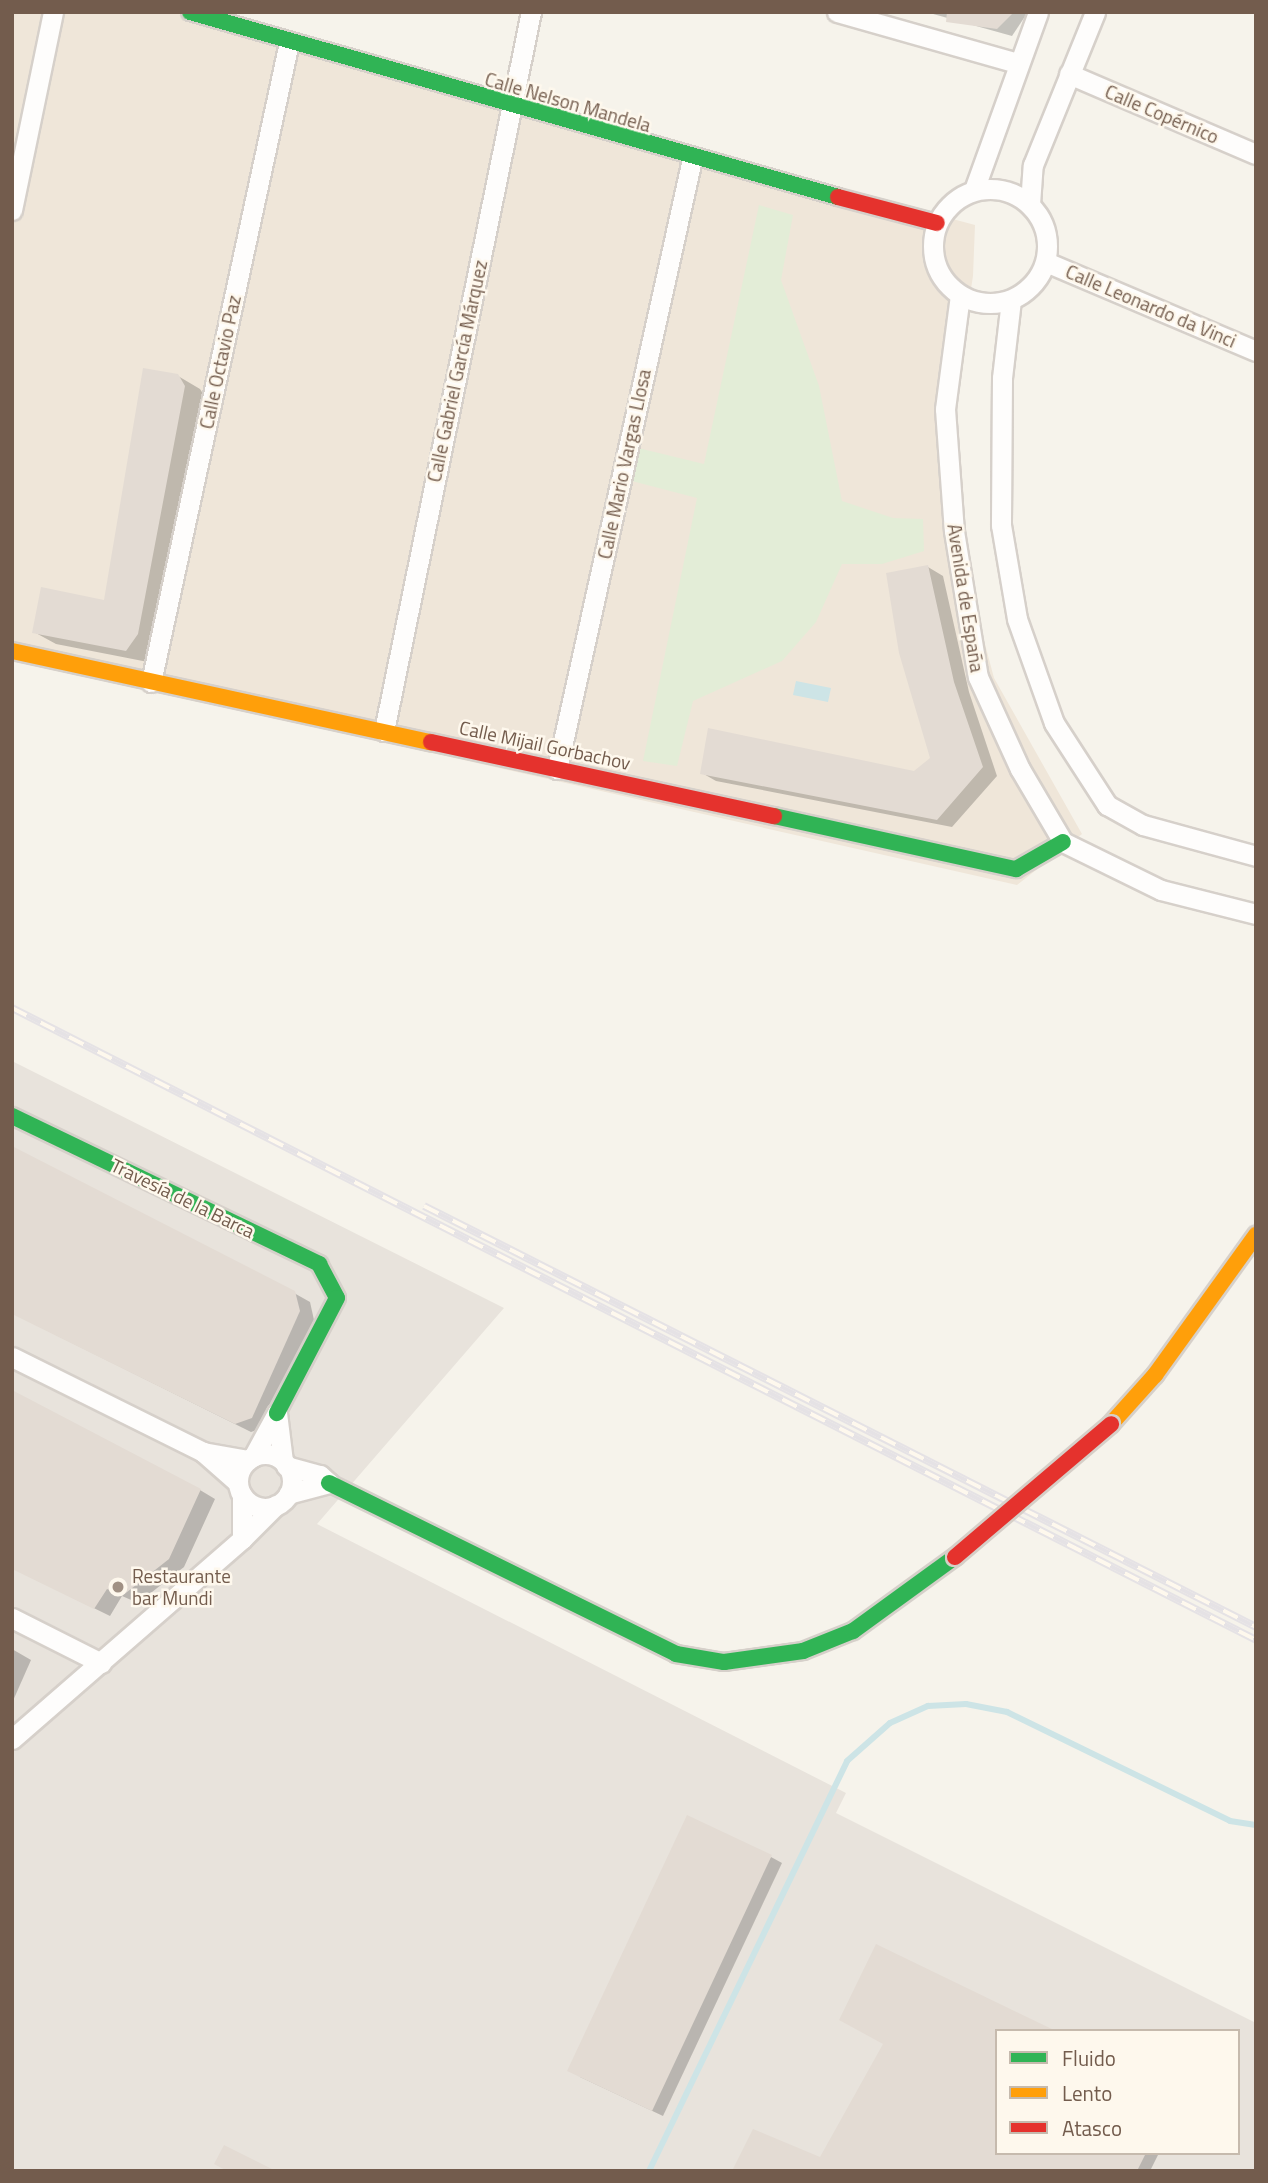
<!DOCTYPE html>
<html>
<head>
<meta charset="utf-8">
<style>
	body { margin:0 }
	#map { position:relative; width:1268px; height:2183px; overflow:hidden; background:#f6f3eb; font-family:"Titillium Web",sans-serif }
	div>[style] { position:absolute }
	.residential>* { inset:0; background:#efe6d9 }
	.industrial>* { inset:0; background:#e8e3dc }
	.green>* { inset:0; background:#e3edd7 }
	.water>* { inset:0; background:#cde4e6 }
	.shadow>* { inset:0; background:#0003 }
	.stream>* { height:6px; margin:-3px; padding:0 3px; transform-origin:3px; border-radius:3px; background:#cde4e6 }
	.building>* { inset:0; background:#e3dbd3 }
	.roads { filter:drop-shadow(2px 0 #d6d0ca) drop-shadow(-2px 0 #d6d0ca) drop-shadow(0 2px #d6d0ca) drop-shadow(0 -2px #d6d0ca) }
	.street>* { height:19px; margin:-9.5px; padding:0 9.5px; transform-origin:9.5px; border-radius:9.5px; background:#fefdfc }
	.street>.ring { margin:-9.5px; padding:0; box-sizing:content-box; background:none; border:19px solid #fefdfc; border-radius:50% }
	.fast>* { height:16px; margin:-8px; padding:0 8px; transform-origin:8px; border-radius:8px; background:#30b455 }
	.slow>* { height:16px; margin:-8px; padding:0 8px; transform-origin:8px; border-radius:8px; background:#ff9f0a }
	.jam>* { height:16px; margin:-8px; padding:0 8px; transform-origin:8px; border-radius:8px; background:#e5322d }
	.rail>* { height:8px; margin-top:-4px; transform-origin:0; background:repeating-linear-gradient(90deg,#fef8ed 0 16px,#e5e2e5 0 32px); box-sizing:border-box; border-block:2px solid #e5e2e5 }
	.bridges { filter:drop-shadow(2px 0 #d6cfc8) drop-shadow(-2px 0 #d6cfc8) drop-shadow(0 2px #d6cfc8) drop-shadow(0 -2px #d6cfc8) }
	.jam-bridge>* { height:16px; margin:-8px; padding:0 8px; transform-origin:8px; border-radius:8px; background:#e5322d }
	.dots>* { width:19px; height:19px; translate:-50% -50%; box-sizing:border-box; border:4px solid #fef8ed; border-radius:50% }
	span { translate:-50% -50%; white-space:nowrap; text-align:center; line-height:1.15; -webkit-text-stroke:5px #fef8ed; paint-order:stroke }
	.street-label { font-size:19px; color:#735c4d }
	.poi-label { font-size:19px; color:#735c4d }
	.left { translate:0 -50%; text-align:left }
	.frame { position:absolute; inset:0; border:14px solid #735c4d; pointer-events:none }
	.legend { position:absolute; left:995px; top:2029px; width:245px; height:126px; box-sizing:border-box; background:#fef8ed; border:2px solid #c6baad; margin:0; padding:9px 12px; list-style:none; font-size:21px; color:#735c4d }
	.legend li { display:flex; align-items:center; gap:14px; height:35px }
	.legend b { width:35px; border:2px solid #c6baad }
</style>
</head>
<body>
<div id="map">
	<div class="residential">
		<i style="clip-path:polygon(12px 12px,179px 12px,975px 225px,973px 276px,952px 410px,966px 573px,994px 678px,1082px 834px,1017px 885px,12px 658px)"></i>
	</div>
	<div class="industrial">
		<i style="clip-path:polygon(evenodd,12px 1061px,504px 1308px,317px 1524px,846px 1793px,836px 1813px,1256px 2023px,1256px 2171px,12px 2171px,12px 1061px,997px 2031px,1238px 2031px,1238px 2153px,997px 2153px,997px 2031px)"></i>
	</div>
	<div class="green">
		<i style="clip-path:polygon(759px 205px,793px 215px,781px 280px,819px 386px,842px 501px,893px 518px,923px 519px,924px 551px,882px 564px,842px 564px,816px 622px,782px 661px,693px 701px,677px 766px,643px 761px,697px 498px,628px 480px,634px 447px,704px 464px)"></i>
	</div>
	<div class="water">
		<i style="clip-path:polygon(796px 681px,831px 688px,828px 702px,793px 695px)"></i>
	</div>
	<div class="shadow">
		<i style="clip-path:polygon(926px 12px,1028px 12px,1012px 36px)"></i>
		<i style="clip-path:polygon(178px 376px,200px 389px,207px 400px,148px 662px,56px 644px,34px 632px,105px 602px)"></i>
		<i style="clip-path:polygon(928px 567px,943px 576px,969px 692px,997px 776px,952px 827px,716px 781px,702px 773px,914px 773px,932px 758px)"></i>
		<i style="clip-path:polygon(294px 1293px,310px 1302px,314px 1320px,267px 1426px,251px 1432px,12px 1313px)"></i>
		<i style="clip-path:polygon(200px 1490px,215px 1499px,184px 1567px,138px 1603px,122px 1596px,110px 1616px,12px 1568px)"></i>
		<i style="clip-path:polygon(12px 1649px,31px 1660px,12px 1703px)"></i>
		<i style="clip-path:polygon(771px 1857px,782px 1863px,663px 2116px,580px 2077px)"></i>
		<i style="clip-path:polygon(997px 2031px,997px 2153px,1159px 2153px,1150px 2171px,734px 2171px,821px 2159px)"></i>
	</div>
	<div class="stream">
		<i style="left:649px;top:2171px;width:455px;rotate:-64.2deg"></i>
		<i style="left:847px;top:1761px;width:57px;rotate:-41.5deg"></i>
		<i style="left:890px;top:1723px;width:42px;rotate:-24.1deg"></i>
		<i style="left:928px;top:1706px;width:38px;rotate:-3deg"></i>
		<i style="left:966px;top:1704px;width:42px;rotate:11deg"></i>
		<i style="left:1007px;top:1712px;width:248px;rotate:26deg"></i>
		<i style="left:1230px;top:1821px;width:26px;rotate:9deg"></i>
	</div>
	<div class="building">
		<i style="clip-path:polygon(947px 12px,1014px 12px,997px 29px,946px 22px)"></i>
		<i style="clip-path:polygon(143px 368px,178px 374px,185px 386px,138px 634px,126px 651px,32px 633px,41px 587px,104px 600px)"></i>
		<i style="clip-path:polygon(928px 565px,954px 682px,983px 767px,937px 820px,700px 774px,708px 728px,914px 771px,930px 758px,899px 653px,886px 573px)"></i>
		<i style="clip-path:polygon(12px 1146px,295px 1291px,300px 1311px,252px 1418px,235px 1424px,12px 1314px)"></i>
		<i style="clip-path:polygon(12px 1390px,201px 1489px,169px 1559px,122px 1596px,107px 1589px,94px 1609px,12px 1569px)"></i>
		<i style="clip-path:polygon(687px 1815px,772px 1855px,652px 2111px,567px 2071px)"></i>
		<i style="clip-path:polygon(876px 1944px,1056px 2031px,997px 2031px,997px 2153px,1146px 2153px,1137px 2171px,732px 2171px,753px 2129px,820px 2157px,883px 2044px,839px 2020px)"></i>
		<i style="clip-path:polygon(224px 2145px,276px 2171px,227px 2171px,214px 2164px)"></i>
	</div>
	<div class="roads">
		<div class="street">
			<i style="left:837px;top:12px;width:187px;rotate:15.8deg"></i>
			<i style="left:1069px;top:74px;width:203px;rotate:23.2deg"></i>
			<i class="ring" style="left:933px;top:189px;width:95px;height:95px"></i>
			<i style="left:974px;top:190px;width:189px;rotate:-70.2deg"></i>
			<i style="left:1030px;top:204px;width:39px;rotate:-86deg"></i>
			<i style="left:1033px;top:165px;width:165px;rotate:-67.9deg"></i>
			<i style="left:12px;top:210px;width:202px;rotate:-78.3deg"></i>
			<i style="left:1046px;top:262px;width:228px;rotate:23deg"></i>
			<i style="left:960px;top:295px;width:115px;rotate:97.5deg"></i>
			<i style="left:945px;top:409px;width:122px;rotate:85.8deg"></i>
			<i style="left:954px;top:531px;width:148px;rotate:80.7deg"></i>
			<i style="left:978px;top:677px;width:101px;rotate:65.5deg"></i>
			<i style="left:1020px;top:769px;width:85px;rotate:59.5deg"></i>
			<i style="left:1063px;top:842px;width:109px;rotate:26.1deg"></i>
			<i style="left:1161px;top:890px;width:98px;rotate:14.2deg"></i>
			<i style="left:1011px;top:300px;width:79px;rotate:96.6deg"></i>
			<i style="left:1002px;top:378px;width:147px;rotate:90.4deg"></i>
			<i style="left:1001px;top:525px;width:95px;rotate:80.3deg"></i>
			<i style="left:1017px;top:619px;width:110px;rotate:70.4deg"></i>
			<i style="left:1054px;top:723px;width:98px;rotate:57.1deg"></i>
			<i style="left:1107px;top:805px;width:41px;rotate:29.1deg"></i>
			<i style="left:1143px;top:825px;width:117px;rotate:15.3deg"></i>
			<i style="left:151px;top:682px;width:655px;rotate:-77.83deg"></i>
			<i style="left:384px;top:731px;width:734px;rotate:-78.45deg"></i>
			<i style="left:557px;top:769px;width:625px;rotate:-77.52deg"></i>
			<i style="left:12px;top:1357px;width:213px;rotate:26.4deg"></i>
			<i class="ring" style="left:238px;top:1454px;width:35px;height:35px"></i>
			<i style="left:253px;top:1457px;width:50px;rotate:-61.4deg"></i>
			<i style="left:277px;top:1413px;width:48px;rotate:82.9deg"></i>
			<i style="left:286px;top:1466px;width:35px;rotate:15deg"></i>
			<i style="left:320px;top:1475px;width:12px;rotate:42deg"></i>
			<i style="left:329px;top:1483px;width:42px;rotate:165deg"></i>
			<i style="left:238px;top:1483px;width:47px;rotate:-138.5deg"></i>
			<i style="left:203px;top:1452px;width:46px;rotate:10.1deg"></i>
			<i style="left:242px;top:1495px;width:44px;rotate:90deg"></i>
			<i style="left:242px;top:1539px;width:48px;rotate:-45deg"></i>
			<i style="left:12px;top:1618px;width:100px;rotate:26.8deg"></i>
			<i style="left:12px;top:1739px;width:305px;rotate:-41deg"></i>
		</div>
		<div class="fast">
			<i style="left:190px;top:12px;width:674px;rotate:15.93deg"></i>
			<i style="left:774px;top:816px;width:248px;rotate:12.4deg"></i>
			<i style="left:1016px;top:869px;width:54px;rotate:-29.9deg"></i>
			<i style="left:12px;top:1116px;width:341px;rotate:25.7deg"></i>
			<i style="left:319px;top:1264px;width:38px;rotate:62deg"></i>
			<i style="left:337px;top:1298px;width:130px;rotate:117.6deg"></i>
			<i style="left:329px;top:1483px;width:387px;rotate:26.2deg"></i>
			<i style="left:676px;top:1654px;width:49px;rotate:9.5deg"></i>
			<i style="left:724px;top:1662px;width:80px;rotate:-7.9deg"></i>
			<i style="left:803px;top:1651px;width:54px;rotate:-21.8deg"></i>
			<i style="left:853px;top:1631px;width:126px;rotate:-36deg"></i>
		</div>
		<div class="slow">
			<i style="left:12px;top:651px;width:429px;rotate:12.3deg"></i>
			<i style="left:1111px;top:1424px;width:66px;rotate:-48.1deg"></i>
			<i style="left:1155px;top:1375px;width:173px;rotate:-54.2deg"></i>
		</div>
		<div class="jam">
			<i style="left:838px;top:197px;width:102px;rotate:14.7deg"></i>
			<i style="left:431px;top:742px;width:351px;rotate:12.2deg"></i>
		</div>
	</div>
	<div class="rail">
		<i style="left:12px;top:1008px;width:1395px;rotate:26.93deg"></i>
		<i style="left:424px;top:1206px;width:932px;rotate:26.84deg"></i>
	</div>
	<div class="bridges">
		<div class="jam-bridge">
			<i style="left:955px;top:1557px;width:205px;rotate:-40.4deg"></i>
		</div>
	</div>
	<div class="dots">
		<i style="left:118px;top:1587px;background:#a19184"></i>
	</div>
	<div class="street-label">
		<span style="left:568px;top:102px;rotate:16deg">Calle Nelson Mandela</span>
		<span style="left:1162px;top:114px;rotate:23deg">Calle Copérnico</span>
		<span style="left:1151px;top:306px;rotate:23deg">Calle Leonardo da Vinci</span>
		<span style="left:220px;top:362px;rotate:-78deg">Calle Octavio Paz</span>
		<span style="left:457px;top:371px;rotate:-78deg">Calle Gabriel García Márquez</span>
		<span style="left:624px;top:464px;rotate:-78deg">Calle Mario Vargas Llosa</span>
		<span style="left:966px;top:598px;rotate:81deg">Avenida de España</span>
		<span style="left:545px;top:745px;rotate:12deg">Calle Mijail Gorbachov</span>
		<span style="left:183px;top:1198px;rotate:26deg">Travesía de la Barca</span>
	</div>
	<div class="poi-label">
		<span class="left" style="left:132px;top:1587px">Restaurante<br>bar Mundi</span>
	</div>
	<div class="frame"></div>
	<ul class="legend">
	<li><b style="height:9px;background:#30b455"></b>Fluido</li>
	<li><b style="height:9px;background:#ff9f0a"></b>Lento</li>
	<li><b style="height:9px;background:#e5322d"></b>Atasco</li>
	</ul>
</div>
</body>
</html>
